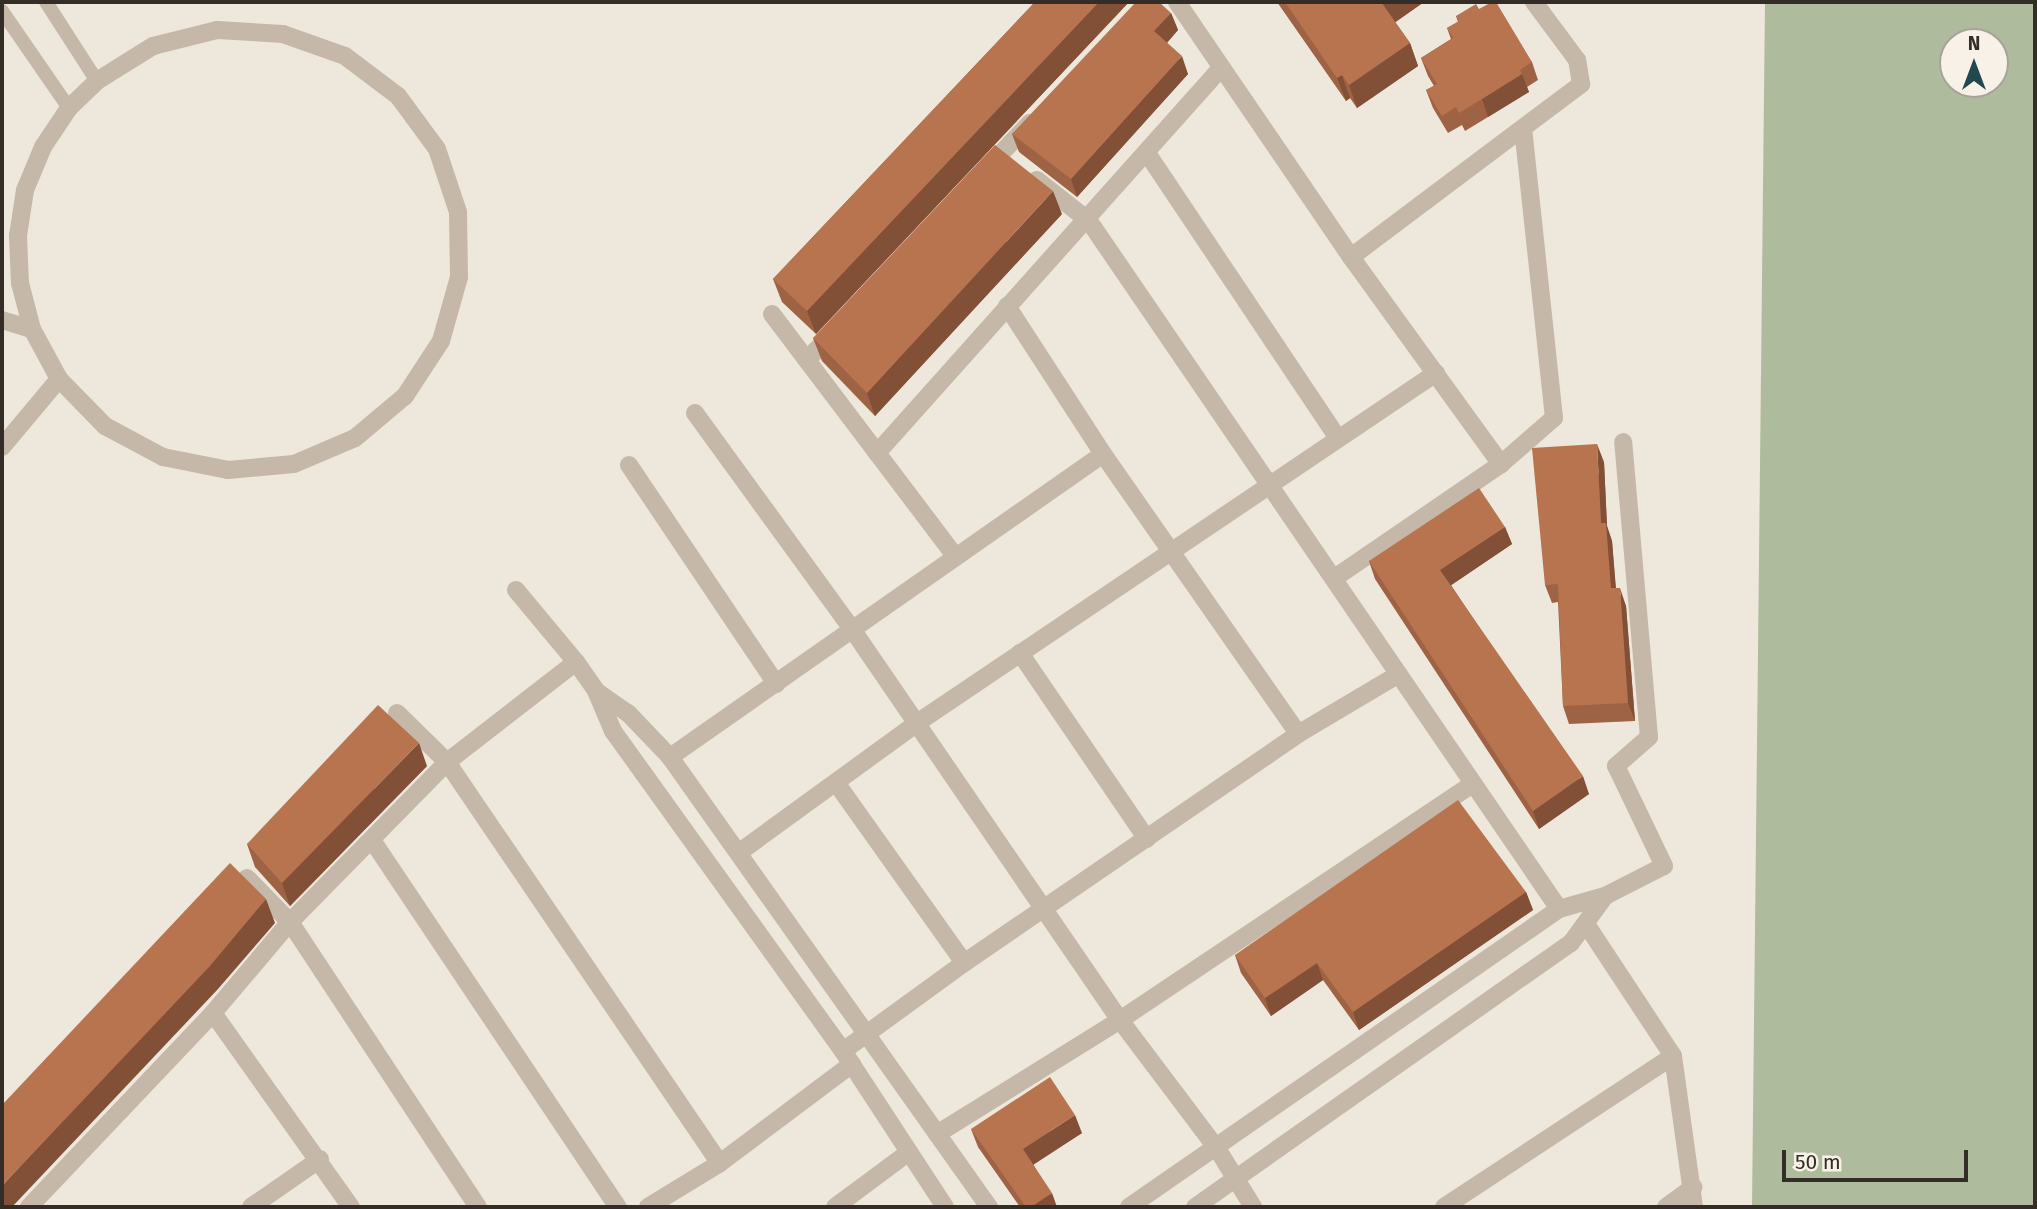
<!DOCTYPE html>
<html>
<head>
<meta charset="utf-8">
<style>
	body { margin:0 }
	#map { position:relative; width:2037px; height:1209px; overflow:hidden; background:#eee7db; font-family:"Fira Sans",sans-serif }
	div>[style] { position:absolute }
	.green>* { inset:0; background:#aebc9d }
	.service>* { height:14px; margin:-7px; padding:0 7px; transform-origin:7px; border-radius:7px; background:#c5b8a8 }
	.minor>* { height:18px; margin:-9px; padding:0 9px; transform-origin:9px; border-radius:9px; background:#c5b8a8 }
	.wall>* { inset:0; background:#9e6344 }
	.shaded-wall>* { inset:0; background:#815037 }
	.building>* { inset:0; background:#b8734f }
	span { translate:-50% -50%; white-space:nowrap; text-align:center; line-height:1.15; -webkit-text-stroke:5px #f7f1e7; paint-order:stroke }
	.frame { position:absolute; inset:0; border:4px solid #332c27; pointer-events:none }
	.north { position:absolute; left:1939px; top:28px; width:70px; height:70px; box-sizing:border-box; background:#f7f1e7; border:2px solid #a9a29a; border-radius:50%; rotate:0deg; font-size:19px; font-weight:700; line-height:28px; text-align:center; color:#332c27 }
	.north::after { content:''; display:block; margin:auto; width:24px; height:32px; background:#22484f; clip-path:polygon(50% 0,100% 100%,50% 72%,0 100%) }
	.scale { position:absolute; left:1782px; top:1150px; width:186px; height:32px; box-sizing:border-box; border:4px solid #332c27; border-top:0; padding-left:9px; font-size:21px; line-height:24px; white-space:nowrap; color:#332c27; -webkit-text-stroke:5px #f7f1e7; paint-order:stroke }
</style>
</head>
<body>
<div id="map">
	<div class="green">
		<i style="clip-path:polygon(evenodd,1765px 2px,2035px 2px,2035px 1207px,1752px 1207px,1765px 2px,1953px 42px,1995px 42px,1995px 84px,1953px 84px,1953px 42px)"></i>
	</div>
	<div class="service">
		<i style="left:46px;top:2px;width:94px;rotate:57.2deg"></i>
		<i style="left:2px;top:11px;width:118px;rotate:55.4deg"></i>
	</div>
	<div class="minor">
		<i style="left:1177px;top:2px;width:309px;rotate:55.7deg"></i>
		<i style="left:1351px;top:257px;width:256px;rotate:54.1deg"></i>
		<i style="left:1147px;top:153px;width:343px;rotate:56.2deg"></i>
		<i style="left:986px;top:169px;width:64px;rotate:-46.3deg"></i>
		<i style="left:1037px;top:180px;width:66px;rotate:38.3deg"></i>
		<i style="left:1089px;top:221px;width:833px;rotate:55.66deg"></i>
		<i style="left:1351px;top:257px;width:288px;rotate:-36.9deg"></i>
		<i style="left:1581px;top:84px;width:24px;rotate:-99deg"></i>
		<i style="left:1577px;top:60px;width:72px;rotate:-126.6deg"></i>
		<i style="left:1007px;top:306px;width:176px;rotate:57deg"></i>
		<i style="left:1103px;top:454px;width:341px;rotate:55.1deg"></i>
		<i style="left:772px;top:314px;width:303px;rotate:52.9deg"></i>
		<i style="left:2px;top:320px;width:31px;rotate:17deg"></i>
		<i style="left:32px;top:329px;width:57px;rotate:61.6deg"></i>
		<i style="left:59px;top:379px;width:66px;rotate:45.6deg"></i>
		<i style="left:105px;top:426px;width:66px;rotate:28.1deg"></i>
		<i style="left:163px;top:457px;width:66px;rotate:11.3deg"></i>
		<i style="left:228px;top:470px;width:66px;rotate:-5.2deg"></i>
		<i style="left:294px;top:464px;width:66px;rotate:-23.1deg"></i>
		<i style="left:355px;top:438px;width:65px;rotate:-40deg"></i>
		<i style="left:405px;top:396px;width:66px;rotate:-56.8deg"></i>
		<i style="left:441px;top:341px;width:66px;rotate:-74.3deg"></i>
		<i style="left:459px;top:277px;width:65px;rotate:-90.9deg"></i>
		<i style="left:458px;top:212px;width:66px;rotate:-108.4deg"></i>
		<i style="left:437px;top:149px;width:66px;rotate:-126.3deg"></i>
		<i style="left:398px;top:96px;width:66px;rotate:-143deg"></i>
		<i style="left:345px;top:56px;width:66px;rotate:-160.5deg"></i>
		<i style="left:283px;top:34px;width:66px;rotate:-176.5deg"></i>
		<i style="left:217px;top:30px;width:66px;rotate:166deg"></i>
		<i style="left:153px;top:46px;width:66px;rotate:148deg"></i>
		<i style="left:97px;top:81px;width:39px;rotate:136deg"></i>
		<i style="left:69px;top:108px;width:47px;rotate:123.7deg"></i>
		<i style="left:43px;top:147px;width:47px;rotate:112.7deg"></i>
		<i style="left:25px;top:190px;width:47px;rotate:98.7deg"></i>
		<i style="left:18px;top:236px;width:47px;rotate:87.6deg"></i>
		<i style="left:20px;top:283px;width:48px;rotate:75.4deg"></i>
		<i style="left:807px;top:360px;width:38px;rotate:-47deg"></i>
		<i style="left:695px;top:413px;width:267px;rotate:54deg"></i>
		<i style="left:852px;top:629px;width:474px;rotate:55.6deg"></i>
		<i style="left:1120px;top:1020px;width:163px;rotate:53deg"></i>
		<i style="left:1218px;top:1150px;width:67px;rotate:58.4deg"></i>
		<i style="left:2px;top:447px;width:89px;rotate:-50deg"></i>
		<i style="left:877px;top:453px;width:516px;rotate:-48.22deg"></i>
		<i style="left:629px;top:465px;width:264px;rotate:56.1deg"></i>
		<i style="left:1336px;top:577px;width:200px;rotate:-34.4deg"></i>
		<i style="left:1501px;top:464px;width:70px;rotate:-41deg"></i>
		<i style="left:1554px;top:418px;width:290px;rotate:-96.1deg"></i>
		<i style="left:516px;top:590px;width:94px;rotate:50.2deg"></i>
		<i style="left:576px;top:662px;width:35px;rotate:55deg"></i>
		<i style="left:596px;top:691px;width:43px;rotate:67deg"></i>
		<i style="left:613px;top:731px;width:394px;rotate:54.3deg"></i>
		<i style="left:843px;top:1051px;width:186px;rotate:56.8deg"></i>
		<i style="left:1020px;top:653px;width:225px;rotate:55.7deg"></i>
		<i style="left:596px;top:691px;width:39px;rotate:35deg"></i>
		<i style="left:628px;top:713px;width:61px;rotate:46.3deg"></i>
		<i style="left:670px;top:757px;width:552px;rotate:54.67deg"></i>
		<i style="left:397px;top:713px;width:70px;rotate:44.4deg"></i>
		<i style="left:447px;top:762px;width:485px;rotate:55.8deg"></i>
		<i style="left:670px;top:757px;width:528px;rotate:-34.98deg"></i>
		<i style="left:837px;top:784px;width:219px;rotate:54.6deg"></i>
		<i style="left:372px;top:840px;width:442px;rotate:56.2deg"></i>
		<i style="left:741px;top:851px;width:218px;rotate:-36deg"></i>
		<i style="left:917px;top:723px;width:626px;rotate:-33.99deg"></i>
		<i style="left:247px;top:878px;width:62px;rotate:45.7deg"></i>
		<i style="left:290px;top:922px;width:341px;rotate:56.6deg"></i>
		<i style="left:1586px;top:924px;width:158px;rotate:56.6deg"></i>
		<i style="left:213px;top:1013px;width:238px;rotate:54.6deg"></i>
		<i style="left:843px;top:1051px;width:150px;rotate:-36deg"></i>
		<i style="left:964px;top:963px;width:405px;rotate:-34.4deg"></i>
		<i style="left:1298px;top:734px;width:117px;rotate:-30.7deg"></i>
		<i style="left:937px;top:1134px;width:216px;rotate:-31.9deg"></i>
		<i style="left:1120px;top:1020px;width:422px;rotate:-33.8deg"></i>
		<i style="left:29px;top:1207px;width:267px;rotate:-46.5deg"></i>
		<i style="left:213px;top:1013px;width:119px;rotate:-49.8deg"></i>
		<i style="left:290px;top:922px;width:224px;rotate:-45.5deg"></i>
		<i style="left:447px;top:762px;width:163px;rotate:-37.8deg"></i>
		<i style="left:251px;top:1207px;width:84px;rotate:-34.8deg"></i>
		<i style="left:648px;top:1207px;width:84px;rotate:-31.4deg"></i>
		<i style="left:720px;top:1163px;width:165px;rotate:-36.9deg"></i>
		<i style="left:835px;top:1207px;width:92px;rotate:-36.6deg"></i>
		<i style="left:1129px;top:1207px;width:523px;rotate:-34.72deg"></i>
		<i style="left:1559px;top:909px;width:48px;rotate:-15.8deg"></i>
		<i style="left:1605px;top:896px;width:66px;rotate:-27deg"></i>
		<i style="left:1664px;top:866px;width:111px;rotate:-115.6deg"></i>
		<i style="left:1616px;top:766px;width:44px;rotate:-41.3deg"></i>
		<i style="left:1649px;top:737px;width:296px;rotate:-95deg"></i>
		<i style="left:1195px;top:1207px;width:459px;rotate:-35.1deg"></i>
		<i style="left:1571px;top:943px;width:58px;rotate:-54.1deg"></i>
		<i style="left:1444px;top:1207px;width:274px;rotate:-33.4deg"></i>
		<i style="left:1673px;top:1056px;width:152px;rotate:82.1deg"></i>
		<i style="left:1666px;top:1207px;width:34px;rotate:-36deg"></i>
	</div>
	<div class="wall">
		<i style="clip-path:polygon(1035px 2px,1129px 2px,816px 334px,782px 302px,773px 279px)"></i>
		<i style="clip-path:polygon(1277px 2px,1424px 2px,1395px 22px,1410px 43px,1418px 66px,1357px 108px,1350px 98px,1346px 101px)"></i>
		<i style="clip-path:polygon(1479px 9px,1532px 62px,1538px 80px,1527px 87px,1529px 92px,1488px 117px,1465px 131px,1462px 125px,1448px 133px,1433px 108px,1426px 90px,1434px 86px,1428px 76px,1421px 58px,1451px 39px,1447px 28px,1458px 22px,1456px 16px)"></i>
		<i style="clip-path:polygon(1171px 13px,1178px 30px,1167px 43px,1188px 74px,1077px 197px,1019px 152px,1012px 134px)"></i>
		<i style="clip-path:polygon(1062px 214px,875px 416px,822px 361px,813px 338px)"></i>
		<i style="clip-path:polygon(1604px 462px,1607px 526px,1612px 541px,1616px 588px,1626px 606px,1635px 721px,1569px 724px,1563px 706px,1558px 602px,1552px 603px,1545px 585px)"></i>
		<i style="clip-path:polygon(1505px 527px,1512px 544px,1451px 585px,1589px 794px,1539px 829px,1375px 579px,1369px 561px)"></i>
		<i style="clip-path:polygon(427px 766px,290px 906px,255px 867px,247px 844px)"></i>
		<i style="clip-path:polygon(1526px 892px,1533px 910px,1359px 1030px,1323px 980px,1271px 1016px,1241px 973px,1235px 955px)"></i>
		<i style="clip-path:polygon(971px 1129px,1082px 1133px,1033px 1164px,1057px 1207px,1020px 1207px,978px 1147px)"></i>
	</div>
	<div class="shaded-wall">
		<i style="clip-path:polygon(1099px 2px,1129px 2px,816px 334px,807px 311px)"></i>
		<i style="clip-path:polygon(1383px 2px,1424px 2px,1390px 26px,1382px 3px)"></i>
		<i style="clip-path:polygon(1171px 13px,1178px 30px,1161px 49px,1154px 31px)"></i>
		<i style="clip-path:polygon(1410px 43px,1418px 66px,1357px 108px,1349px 85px)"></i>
		<i style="clip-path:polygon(1182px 56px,1188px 74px,1077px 197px,1071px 179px)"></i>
		<i style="clip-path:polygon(1522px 74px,1529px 92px,1488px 117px,1482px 99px)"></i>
		<i style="clip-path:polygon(1342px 75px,1350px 98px,1346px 101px,1337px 78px)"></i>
		<i style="clip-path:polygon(1053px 191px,1062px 214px,875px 416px,867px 393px)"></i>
		<i style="clip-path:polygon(1597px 444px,1604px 462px,1607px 526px,1612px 541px,1617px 606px,1611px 588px,1601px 523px)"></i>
		<i style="clip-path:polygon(1505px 527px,1512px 544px,1447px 588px,1440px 570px)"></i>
		<i style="clip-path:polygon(1620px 588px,1626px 606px,1635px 721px,1628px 703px)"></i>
		<i style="clip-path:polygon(419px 743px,427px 766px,290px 906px,282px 883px)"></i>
		<i style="clip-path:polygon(1583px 776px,1589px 794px,1539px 829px,1533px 811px)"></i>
		<i style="clip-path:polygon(1526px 892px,1533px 910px,1359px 1030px,1353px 1012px)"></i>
		<i style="clip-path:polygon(266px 899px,275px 923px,218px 989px,12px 1207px,2px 1207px,2px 1186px)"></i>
		<i style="clip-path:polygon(1317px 963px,1323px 980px,1271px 1016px,1265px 998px)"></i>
		<i style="clip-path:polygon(1075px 1115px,1082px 1133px,1030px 1167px,1023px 1149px)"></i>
		<i style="clip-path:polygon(1052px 1193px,1057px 1207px,1031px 1207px)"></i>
	</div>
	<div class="building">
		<i style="clip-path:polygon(1035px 2px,1099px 2px,807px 311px,773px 279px)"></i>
		<i style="clip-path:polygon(1136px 2px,1159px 2px,1171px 13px,1154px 31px,1182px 56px,1071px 179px,1012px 134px)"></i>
		<i style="clip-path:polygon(1285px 2px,1383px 2px,1382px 3px,1410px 43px,1349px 85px,1342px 75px,1337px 78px)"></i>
		<i style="clip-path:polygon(1492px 2px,1496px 2px,1532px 62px,1520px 70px,1522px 74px,1482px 99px,1459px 113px,1456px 107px,1442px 116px,1426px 90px,1437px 84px,1421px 58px,1453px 38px,1447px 28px,1459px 21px,1456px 16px,1476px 4px,1479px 9px)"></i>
		<i style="clip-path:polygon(995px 145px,1053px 191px,867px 393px,813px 338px)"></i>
		<i style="clip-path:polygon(1597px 444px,1601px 523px,1606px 523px,1611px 588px,1620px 588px,1628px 703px,1563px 706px,1558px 584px,1545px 585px,1532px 448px)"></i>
		<i style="clip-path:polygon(1479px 488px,1505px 527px,1440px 570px,1583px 776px,1533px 811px,1369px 561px)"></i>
		<i style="clip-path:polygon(378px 705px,419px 743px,282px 883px,247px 844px)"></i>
		<i style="clip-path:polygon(1458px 800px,1526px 892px,1353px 1012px,1317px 963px,1265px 998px,1235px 955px)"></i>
		<i style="clip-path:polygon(230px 863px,266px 899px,210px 966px,2px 1186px,2px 1105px)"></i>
		<i style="clip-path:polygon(1050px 1077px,1075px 1115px,1023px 1149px,1052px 1193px,1031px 1207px,1026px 1207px,971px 1129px)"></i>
	</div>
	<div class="frame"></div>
	<div class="north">N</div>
	<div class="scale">50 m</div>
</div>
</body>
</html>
